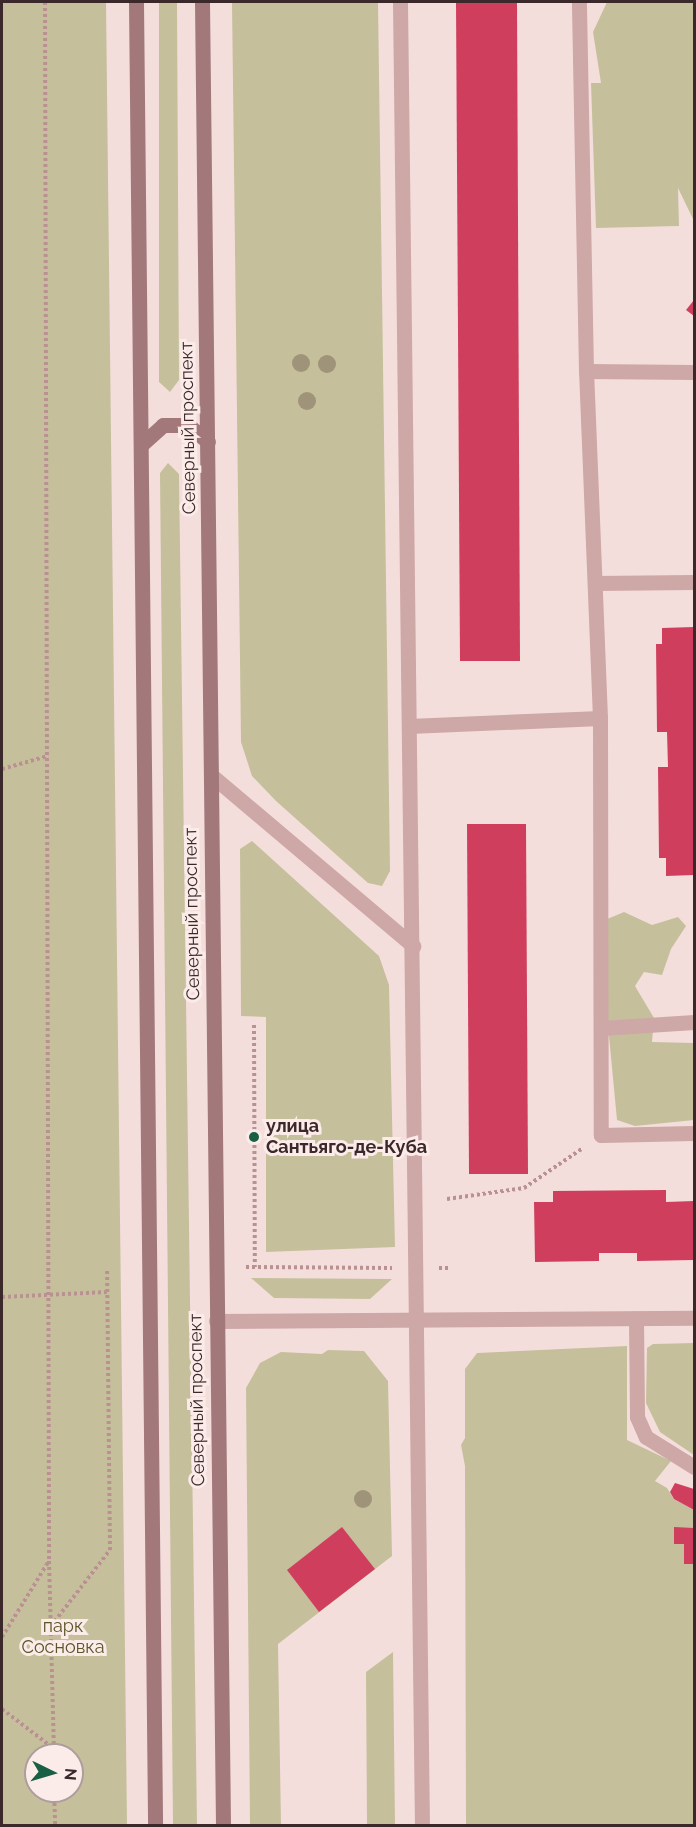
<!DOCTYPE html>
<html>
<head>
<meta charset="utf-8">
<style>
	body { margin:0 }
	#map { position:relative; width:696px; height:1827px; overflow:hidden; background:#f4dedc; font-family:Raleway,sans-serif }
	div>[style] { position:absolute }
	.green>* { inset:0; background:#c5c09b }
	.building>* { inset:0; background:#d03e5d }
	.path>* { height:4px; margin-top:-2px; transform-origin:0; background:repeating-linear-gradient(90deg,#ba9192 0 3px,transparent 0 6px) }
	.service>* { height:15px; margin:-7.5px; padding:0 7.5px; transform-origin:7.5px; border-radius:7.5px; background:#cea7a7 }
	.minor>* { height:15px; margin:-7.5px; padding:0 7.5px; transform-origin:7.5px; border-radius:7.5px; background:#cea7a7 }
	.secondary>* { height:15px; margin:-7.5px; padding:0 7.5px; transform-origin:7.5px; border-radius:7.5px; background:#a2787b }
	.trees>* { width:18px; height:18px; margin:-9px; border-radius:50%; background:#9f937a }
	.dots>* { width:16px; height:16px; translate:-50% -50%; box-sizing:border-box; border:3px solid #fbebe9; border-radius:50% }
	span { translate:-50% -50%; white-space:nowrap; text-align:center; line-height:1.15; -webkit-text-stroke:6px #fbebe9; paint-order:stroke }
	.street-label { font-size:18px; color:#3a282a }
	.poi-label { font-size:18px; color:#3a282a; font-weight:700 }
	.left { translate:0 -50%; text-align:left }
	.park-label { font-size:18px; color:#5a5629 }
	.frame { position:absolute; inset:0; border:3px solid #3a282a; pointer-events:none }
	.north { position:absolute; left:24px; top:1743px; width:60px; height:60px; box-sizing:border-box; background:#fbebe9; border:2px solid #ae9d9d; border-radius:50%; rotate:95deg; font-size:16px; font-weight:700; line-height:24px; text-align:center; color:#3a282a }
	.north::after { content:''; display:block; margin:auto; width:21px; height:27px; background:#195f44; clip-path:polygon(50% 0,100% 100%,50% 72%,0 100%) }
</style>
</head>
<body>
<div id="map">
	<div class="green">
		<i style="clip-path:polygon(evenodd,2px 2px,106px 2px,127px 1825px,2px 1825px,2px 2px,36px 1755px,72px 1755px,72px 1791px,36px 1791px,36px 1755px)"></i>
		<i style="clip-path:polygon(159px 2px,177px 2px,179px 380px,170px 392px,159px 382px)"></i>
		<i style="clip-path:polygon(232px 2px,378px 2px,390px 871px,382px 886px,368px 883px,276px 801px,252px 776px,241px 742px)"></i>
		<i style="clip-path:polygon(607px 2px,694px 2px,694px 221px,678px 188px,679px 226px,596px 228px,591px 83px,601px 83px,593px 32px)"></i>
		<i style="clip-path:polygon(168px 463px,179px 474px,197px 1826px,173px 1825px,160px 473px)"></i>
		<i style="clip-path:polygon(252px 841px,379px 956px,389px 985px,395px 1247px,266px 1252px,266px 1017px,241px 1016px,240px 849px)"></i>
		<i style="clip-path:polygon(624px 912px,652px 925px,678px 917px,686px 926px,671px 949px,662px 975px,644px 972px,635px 986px,654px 1018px,652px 1042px,694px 1043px,694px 1120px,635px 1126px,617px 1120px,600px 942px,605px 920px)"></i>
		<i style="clip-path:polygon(251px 1278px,392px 1279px,370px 1299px,274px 1298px)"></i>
		<i style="clip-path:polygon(694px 1343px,694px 1455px,660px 1432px,646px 1403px,647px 1348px,653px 1344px)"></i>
		<i style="clip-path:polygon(627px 1346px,627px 1440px,671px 1461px,655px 1481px,667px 1488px,674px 1499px,694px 1510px,694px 1528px,674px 1528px,674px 1544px,684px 1544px,684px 1564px,694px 1564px,694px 1825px,466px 1825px,465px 1466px,461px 1445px,465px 1438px,465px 1369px,477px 1353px)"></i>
		<i style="clip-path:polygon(328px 1350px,364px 1351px,388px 1381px,392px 1556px,278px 1644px,281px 1825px,250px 1825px,246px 1388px,260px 1363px,281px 1352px,322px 1354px)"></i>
		<i style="clip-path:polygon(393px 1652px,395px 1825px,367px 1825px,366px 1672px)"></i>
	</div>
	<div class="building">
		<i style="clip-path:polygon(456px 2px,517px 2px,520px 661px,460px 661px)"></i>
		<i style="clip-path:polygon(694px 300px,694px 316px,686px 310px)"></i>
		<i style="clip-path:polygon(694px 627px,694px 875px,666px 876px,666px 858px,659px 858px,658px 767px,668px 767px,667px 732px,657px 732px,656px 644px,662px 644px,662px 628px)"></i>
		<i style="clip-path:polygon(467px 824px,526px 824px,528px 1174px,469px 1174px)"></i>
		<i style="clip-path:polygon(666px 1190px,666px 1202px,694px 1201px,694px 1260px,637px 1261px,637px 1253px,599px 1253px,599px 1261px,535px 1262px,534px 1202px,553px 1202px,553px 1191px)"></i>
		<i style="clip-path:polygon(675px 1483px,694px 1489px,694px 1510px,674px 1499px,670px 1492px)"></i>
		<i style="clip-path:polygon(342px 1527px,375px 1569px,319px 1612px,287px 1570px)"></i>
		<i style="clip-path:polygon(674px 1527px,694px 1528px,694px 1564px,684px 1564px,684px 1544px,674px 1544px)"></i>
	</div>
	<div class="path">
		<i style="left:45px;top:2px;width:1559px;rotate:89.85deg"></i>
		<i style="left:49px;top:1561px;width:194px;rotate:88.5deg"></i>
		<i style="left:2px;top:769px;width:48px;rotate:-15.8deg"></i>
		<i style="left:254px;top:1025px;width:242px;rotate:89.8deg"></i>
		<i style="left:447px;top:1199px;width:78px;rotate:-8.1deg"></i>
		<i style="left:524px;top:1188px;width:71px;rotate:-34.1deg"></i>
		<i style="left:246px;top:1267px;width:146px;rotate:0.4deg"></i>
		<i style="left:439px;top:1268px;width:9px"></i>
		<i style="left:2px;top:1297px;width:105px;rotate:-2.7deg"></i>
		<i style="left:51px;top:1626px;width:96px;rotate:-52.2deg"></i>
		<i style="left:110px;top:1550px;width:281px;rotate:-90.6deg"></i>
		<i style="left:2px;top:1637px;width:89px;rotate:-58.3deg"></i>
		<i style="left:2px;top:1709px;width:64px;rotate:37.4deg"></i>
		<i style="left:54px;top:1791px;width:35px;rotate:88deg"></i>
	</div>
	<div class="service">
		<i style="left:586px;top:371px;width:108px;rotate:0.5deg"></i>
		<i style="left:595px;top:583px;width:99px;rotate:-0.6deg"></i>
		<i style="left:600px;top:718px;width:417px;rotate:89.9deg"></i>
		<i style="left:601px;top:1135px;width:93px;rotate:-1.2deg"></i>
		<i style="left:409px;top:726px;width:191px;rotate:-2.4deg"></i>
		<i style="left:600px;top:718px;width:347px;rotate:-92.3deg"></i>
		<i style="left:586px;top:371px;width:369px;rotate:-91.1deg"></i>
		<i style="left:601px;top:1028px;width:93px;rotate:-3.7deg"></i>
		<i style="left:636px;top:1319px;width:98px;rotate:89.4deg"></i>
		<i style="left:637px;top:1417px;width:22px;rotate:66deg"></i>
		<i style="left:646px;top:1437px;width:57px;rotate:32deg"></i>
	</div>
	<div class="minor">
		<i style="left:400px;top:2px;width:1824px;rotate:89.31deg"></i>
		<i style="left:211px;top:775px;width:265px;rotate:40.2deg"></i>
		<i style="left:216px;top:1321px;width:478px;rotate:-0.4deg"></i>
	</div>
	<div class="secondary">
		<i style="left:136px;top:2px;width:1824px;rotate:89.4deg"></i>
		<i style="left:202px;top:2px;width:1824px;rotate:89.34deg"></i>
		<i style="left:141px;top:445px;width:30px;rotate:-42deg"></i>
		<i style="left:163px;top:425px;width:25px"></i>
		<i style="left:188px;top:425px;width:26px;rotate:40deg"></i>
	</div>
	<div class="trees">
		<i style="left:301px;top:363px"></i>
		<i style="left:327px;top:364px"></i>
		<i style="left:307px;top:401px"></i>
		<i style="left:363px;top:1499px"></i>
	</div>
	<div class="dots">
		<i style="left:254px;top:1137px;background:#195f44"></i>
	</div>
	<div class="street-label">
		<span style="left:188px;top:428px;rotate:-91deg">Северный проспект</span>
		<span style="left:192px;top:914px;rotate:-91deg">Северный проспект</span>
		<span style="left:197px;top:1400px;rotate:-91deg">Северный проспект</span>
	</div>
	<div class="poi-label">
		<span class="left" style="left:266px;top:1137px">улица<br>Сантьяго-де-Куба</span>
	</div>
	<div class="park-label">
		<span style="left:63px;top:1637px">парк<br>Сосновка</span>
	</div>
	<div class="frame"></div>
	<div class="north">N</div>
</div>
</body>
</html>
